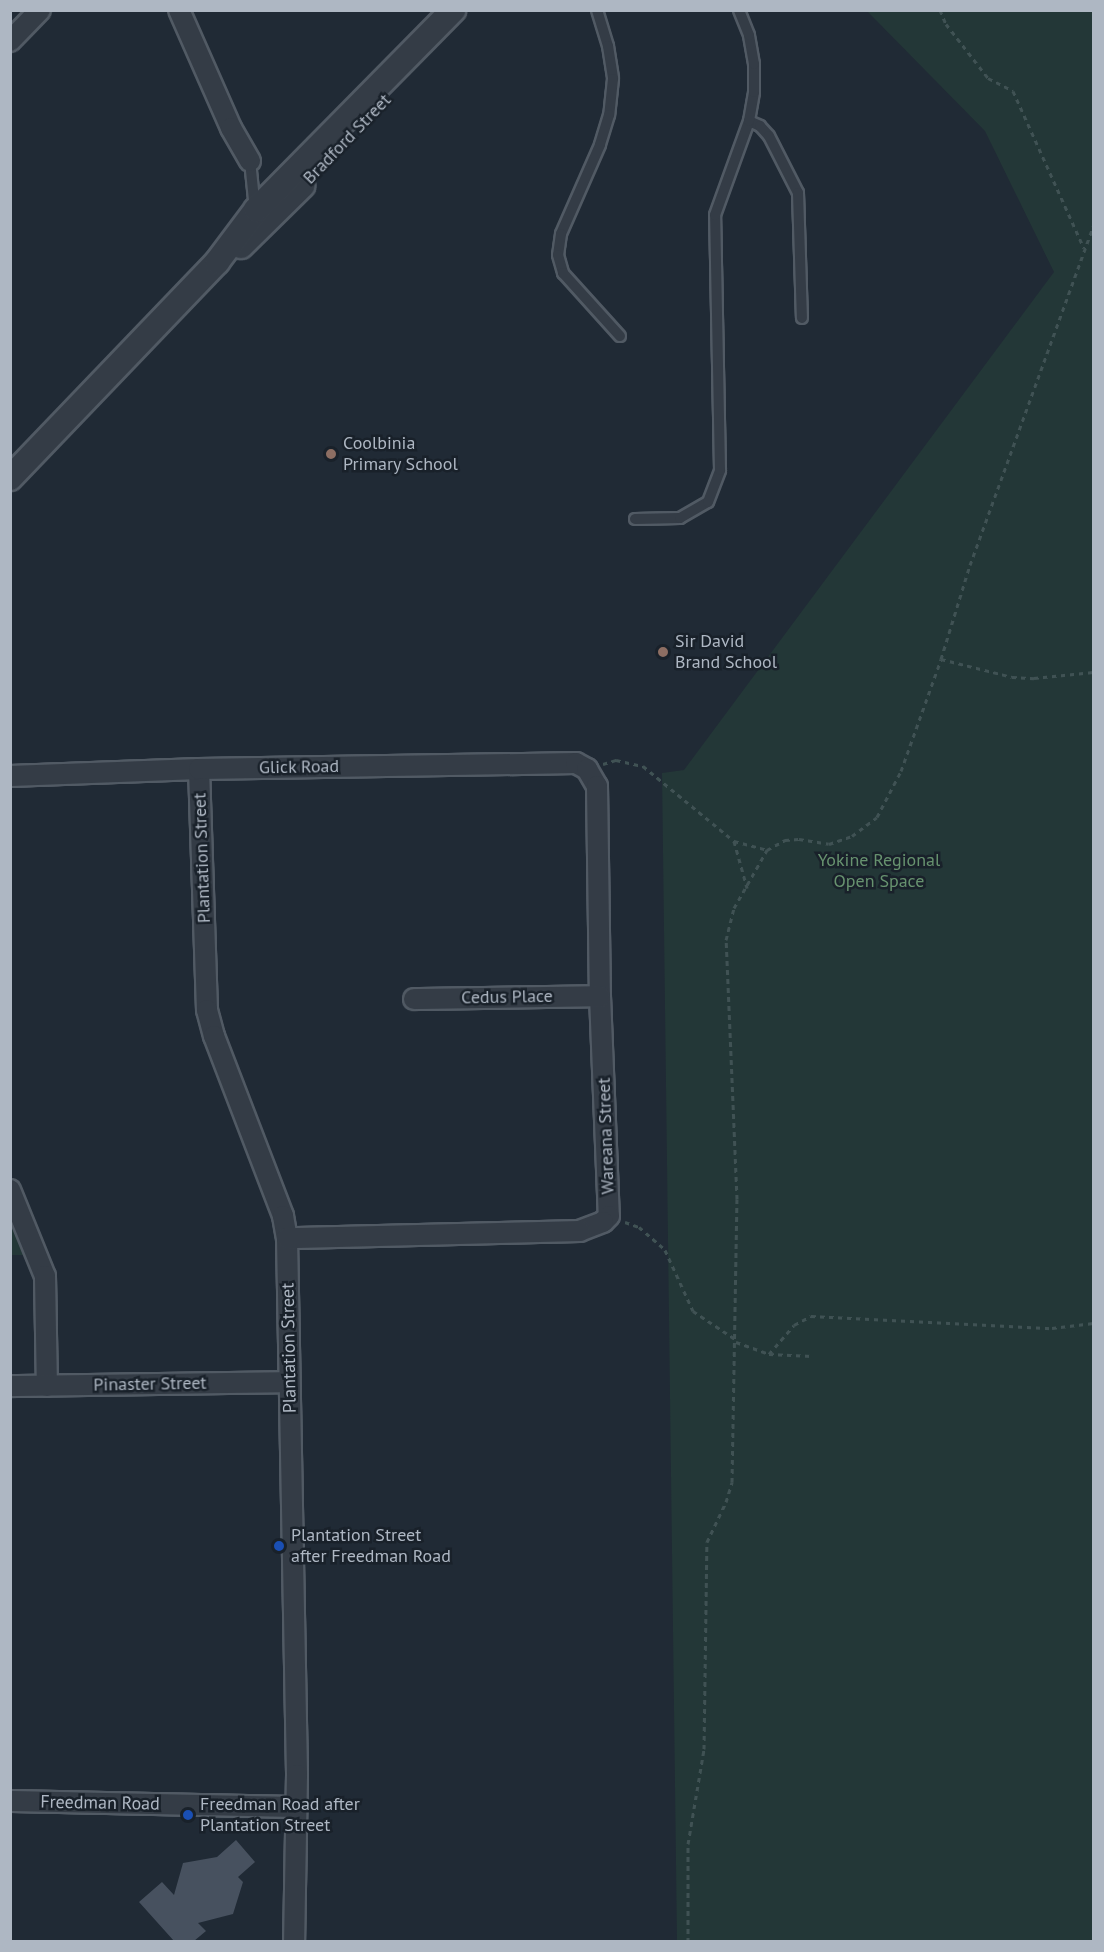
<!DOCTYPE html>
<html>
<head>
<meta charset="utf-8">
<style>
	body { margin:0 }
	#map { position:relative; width:1104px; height:1952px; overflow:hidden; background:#202a35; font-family:"PT Sans",sans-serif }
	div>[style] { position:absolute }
	.green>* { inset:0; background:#233737 }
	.building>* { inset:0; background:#47515f }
	.path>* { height:3px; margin-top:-1.5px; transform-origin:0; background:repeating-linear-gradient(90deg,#405254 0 4.5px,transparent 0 9px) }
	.roads { filter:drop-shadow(2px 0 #515a64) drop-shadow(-2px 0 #515a64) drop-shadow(0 2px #515a64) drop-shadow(0 -2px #515a64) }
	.service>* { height:10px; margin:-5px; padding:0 5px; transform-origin:5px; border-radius:5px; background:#343c46 }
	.minor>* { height:20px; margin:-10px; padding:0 10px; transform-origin:10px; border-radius:10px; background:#343c46 }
	.tertiary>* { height:24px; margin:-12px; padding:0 12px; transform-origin:12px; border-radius:12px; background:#343c46 }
	.dots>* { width:16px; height:16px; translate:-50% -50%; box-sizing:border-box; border:3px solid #19212a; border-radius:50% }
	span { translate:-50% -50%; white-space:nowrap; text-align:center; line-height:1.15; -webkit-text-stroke:5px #19212a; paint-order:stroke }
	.street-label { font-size:18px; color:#aeb7c3 }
	.poi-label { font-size:18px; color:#aeb7c3 }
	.left { translate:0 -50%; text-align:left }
	.park-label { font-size:18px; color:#67926f }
	.frame { position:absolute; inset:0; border:12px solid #aeb7c3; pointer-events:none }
</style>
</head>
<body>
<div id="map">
	<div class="green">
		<i style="clip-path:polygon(867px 11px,1093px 11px,1093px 1941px,677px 1941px,662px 773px,684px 770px,1054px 272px,985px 131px)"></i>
		<i style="clip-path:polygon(11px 1221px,24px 1255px,11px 1255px)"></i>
	</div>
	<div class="building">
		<i style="clip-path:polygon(236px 1840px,255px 1862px,238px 1877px,243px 1882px,233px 1914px,198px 1923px,206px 1931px,194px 1941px,174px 1941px,139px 1902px,162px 1882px,174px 1895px,183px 1863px,217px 1857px)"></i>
	</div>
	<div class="path">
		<i style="left:940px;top:10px;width:15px;rotate:67deg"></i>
		<i style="left:946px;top:24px;width:68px;rotate:52.1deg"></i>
		<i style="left:988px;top:78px;width:28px;rotate:27deg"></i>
		<i style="left:1013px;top:91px;width:172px;rotate:65.7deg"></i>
		<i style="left:941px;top:659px;width:98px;rotate:-72.9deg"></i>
		<i style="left:970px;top:565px;width:362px;rotate:-70deg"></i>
		<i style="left:603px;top:764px;width:14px;rotate:-17deg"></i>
		<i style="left:616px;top:760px;width:28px;rotate:13deg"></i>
		<i style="left:643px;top:766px;width:118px;rotate:39.5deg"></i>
		<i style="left:734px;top:841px;width:34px;rotate:15deg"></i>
		<i style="left:767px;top:850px;width:21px;rotate:-29deg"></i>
		<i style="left:785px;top:840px;width:14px;rotate:-4deg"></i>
		<i style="left:799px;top:839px;width:30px;rotate:9deg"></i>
		<i style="left:829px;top:844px;width:24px;rotate:-19deg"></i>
		<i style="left:852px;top:836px;width:31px;rotate:-37deg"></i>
		<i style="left:877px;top:817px;width:52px;rotate:-62.4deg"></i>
		<i style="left:901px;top:771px;width:119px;rotate:-70.3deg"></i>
		<i style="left:941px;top:659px;width:73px;rotate:14.2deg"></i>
		<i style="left:1012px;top:677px;width:22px;rotate:3deg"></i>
		<i style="left:1034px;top:678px;width:60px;rotate:-5.7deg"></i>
		<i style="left:734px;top:841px;width:49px;rotate:74.5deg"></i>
		<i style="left:625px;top:1222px;width:15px;rotate:20deg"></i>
		<i style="left:639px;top:1227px;width:35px;rotate:41deg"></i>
		<i style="left:665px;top:1250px;width:67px;rotate:65.3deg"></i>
		<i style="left:693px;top:1311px;width:50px;rotate:33.7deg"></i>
		<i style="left:736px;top:1342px;width:35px;rotate:20deg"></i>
		<i style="left:769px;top:1354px;width:38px;rotate:-49deg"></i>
		<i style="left:794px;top:1325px;width:19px;rotate:-28deg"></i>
		<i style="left:811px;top:1316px;width:241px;rotate:2.9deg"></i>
		<i style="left:1052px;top:1328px;width:42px;rotate:-6.8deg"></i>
		<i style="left:769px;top:1354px;width:43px;rotate:2.7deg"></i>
		<i style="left:688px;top:1942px;width:98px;rotate:-90deg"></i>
		<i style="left:688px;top:1844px;width:96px;rotate:-80.4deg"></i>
		<i style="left:704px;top:1749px;width:207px;rotate:-89.2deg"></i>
		<i style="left:707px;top:1542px;width:44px;rotate:-64.6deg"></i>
		<i style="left:726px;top:1502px;width:21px;rotate:-73deg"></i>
		<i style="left:732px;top:1482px;width:283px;rotate:-89deg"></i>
		<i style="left:737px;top:1199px;width:259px;rotate:-92.4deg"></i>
		<i style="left:726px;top:940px;width:33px;rotate:-76deg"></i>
		<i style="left:734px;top:908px;width:67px;rotate:-60.4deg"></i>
	</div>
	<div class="roads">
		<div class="service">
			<i style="left:597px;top:10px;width:38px;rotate:73deg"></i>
			<i style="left:608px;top:46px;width:33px;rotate:81deg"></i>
			<i style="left:613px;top:79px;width:36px;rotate:96deg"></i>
			<i style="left:609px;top:115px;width:31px;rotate:107deg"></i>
			<i style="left:600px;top:145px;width:97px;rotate:113.7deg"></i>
			<i style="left:561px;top:234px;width:21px;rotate:98deg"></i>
			<i style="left:558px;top:255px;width:19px;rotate:74deg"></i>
			<i style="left:563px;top:273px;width:85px;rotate:47.9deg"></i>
			<i style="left:749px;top:121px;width:12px;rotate:24deg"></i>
			<i style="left:760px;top:126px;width:13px;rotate:48deg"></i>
			<i style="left:769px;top:136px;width:64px;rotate:63deg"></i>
			<i style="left:798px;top:193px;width:125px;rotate:88.2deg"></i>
			<i style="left:250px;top:161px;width:48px;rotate:84.1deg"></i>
			<i style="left:635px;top:519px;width:45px;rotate:-1.3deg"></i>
			<i style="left:680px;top:518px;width:32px;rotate:-30deg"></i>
			<i style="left:708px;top:502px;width:34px;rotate:-69deg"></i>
			<i style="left:720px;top:470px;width:255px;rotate:-91.1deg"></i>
			<i style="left:715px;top:215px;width:100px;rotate:-70.1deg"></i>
			<i style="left:749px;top:121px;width:29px;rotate:-80deg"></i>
			<i style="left:754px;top:92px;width:28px;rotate:-90deg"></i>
			<i style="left:754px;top:64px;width:29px;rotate:-100deg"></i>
			<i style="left:749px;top:35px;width:27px;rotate:-112deg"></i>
		</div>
		<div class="minor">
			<i style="left:179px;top:10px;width:129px;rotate:66.2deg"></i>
			<i style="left:231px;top:128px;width:38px;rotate:60deg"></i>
			<i style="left:10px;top:41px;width:43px;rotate:-45.9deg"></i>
			<i style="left:199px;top:769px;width:241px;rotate:88.1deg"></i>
			<i style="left:207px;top:1010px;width:27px;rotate:75deg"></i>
			<i style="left:214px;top:1036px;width:193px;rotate:69deg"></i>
			<i style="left:283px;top:1216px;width:22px;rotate:80deg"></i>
			<i style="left:287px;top:1238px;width:537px;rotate:88.93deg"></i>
			<i style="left:297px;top:1775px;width:167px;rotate:91deg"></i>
			<i style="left:10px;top:776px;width:189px;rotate:-2.1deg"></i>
			<i style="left:199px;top:769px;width:377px;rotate:-0.9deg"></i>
			<i style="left:576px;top:763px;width:13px;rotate:29deg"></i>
			<i style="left:587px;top:769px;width:20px;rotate:60deg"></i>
			<i style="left:597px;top:786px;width:210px;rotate:89.2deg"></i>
			<i style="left:600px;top:996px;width:220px;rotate:87.7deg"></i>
			<i style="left:609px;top:1216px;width:8px;rotate:135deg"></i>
			<i style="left:603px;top:1222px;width:25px;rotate:159deg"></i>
			<i style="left:580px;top:1231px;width:293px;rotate:178.6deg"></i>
			<i style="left:414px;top:999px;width:186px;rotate:-0.9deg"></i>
			<i style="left:10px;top:1190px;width:93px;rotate:67.9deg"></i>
			<i style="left:45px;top:1276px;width:110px;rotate:89deg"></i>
			<i style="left:10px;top:1386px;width:279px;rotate:-0.8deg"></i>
			<i style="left:10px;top:1801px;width:287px;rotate:1.2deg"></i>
		</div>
		<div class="tertiary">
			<i style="left:241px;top:246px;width:86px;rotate:-44.5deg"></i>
			<i style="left:10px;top:478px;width:299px;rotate:-46.2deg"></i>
			<i style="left:217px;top:262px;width:65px;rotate:-53.1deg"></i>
			<i style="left:256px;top:210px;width:281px;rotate:-45.4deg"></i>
		</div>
	</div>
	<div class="dots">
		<i style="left:331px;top:454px;background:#8d6e63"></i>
		<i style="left:663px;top:652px;background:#8d6e63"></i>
		<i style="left:279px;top:1546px;background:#1a4fb4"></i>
		<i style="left:188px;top:1815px;background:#1a4fb4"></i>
	</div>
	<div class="street-label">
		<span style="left:347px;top:139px;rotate:-46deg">Bradford Street</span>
		<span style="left:299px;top:767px;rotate:-1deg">Glick Road</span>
		<span style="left:202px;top:858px;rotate:-92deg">Plantation Street</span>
		<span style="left:507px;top:997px;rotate:-1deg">Cedus Place</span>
		<span style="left:606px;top:1136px;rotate:-92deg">Wareana Street</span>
		<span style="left:289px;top:1348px;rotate:-91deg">Plantation Street</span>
		<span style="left:150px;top:1384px;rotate:-1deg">Pinaster Street</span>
		<span style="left:100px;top:1803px;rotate:1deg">Freedman Road</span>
	</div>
	<div class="poi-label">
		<span class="left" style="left:343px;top:454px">Coolbinia<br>Primary School</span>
		<span class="left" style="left:675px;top:652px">Sir David<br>Brand School</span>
		<span class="left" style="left:291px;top:1546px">Plantation Street<br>after Freedman Road</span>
		<span class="left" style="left:200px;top:1815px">Freedman Road after<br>Plantation Street</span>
	</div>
	<div class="park-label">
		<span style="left:879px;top:871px">Yokine Regional<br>Open Space</span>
	</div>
	<div class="frame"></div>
</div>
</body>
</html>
